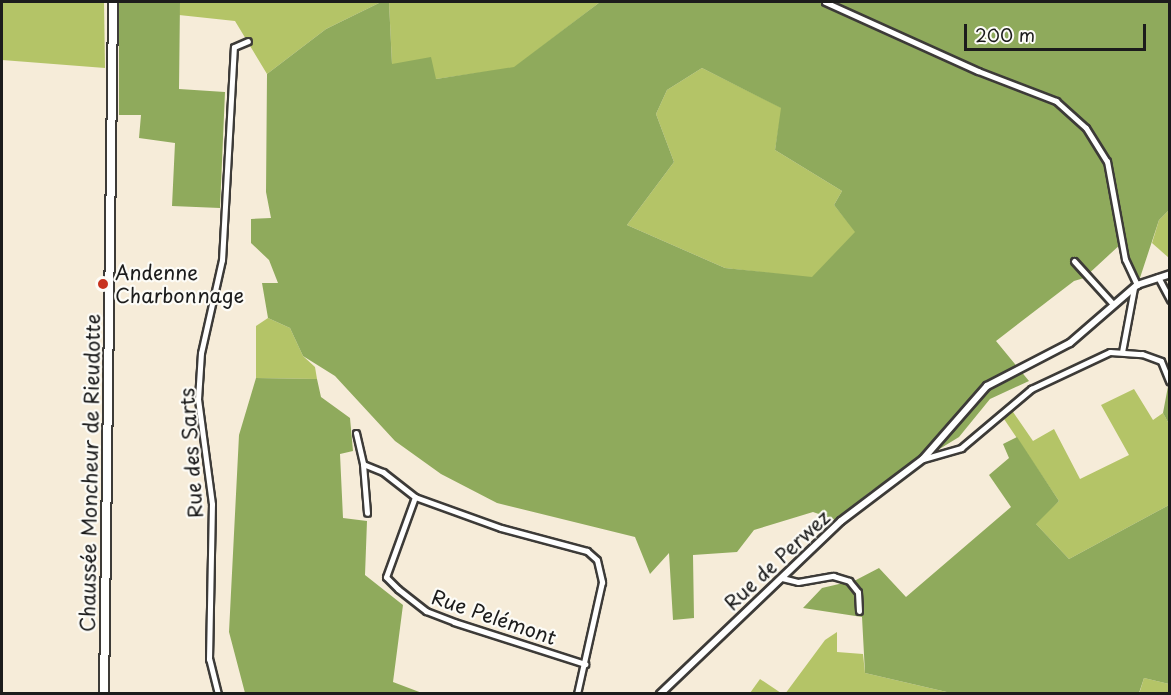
<!DOCTYPE html>
<html>
<head>
<meta charset="utf-8">
<style>
	body { margin:0 }
	#map { position:relative; width:1171px; height:695px; overflow:hidden; background:#f6ecd9; font-family:"Playpen Sans",sans-serif }
	div>[style] { position:absolute }
	.green>* { inset:0; background:#b4c467 }
	.forest>* { inset:0; background:#8faa5c }
	.roads { filter:drop-shadow(2px 0 #3d3b38) drop-shadow(-2px 0 #3d3b38) drop-shadow(0 2px #3d3b38) drop-shadow(0 -2px #3d3b38) }
	.minor>* { height:5px; margin:-2.5px; padding:0 2.5px; transform-origin:2.5px; border-radius:2.5px; background:#fff }
	.tertiary>* { height:6px; margin:-3px; padding:0 3px; transform-origin:3px; border-radius:3px; background:#fff }
	.primary>* { height:8px; margin:-4px; padding:0 4px; transform-origin:4px; border-radius:4px; background:#fff }
	.dots>* { width:16px; height:16px; translate:-50% -50%; box-sizing:border-box; border:3px solid #fdfcf7; border-radius:50% }
	span { translate:-50% -50%; white-space:nowrap; text-align:center; line-height:1.15; -webkit-text-stroke:4.5px #fdfcf7; paint-order:stroke }
	.poi-label { font-size:20px; color:#1c1c1c }
	.left { translate:0 -50%; text-align:left }
	.street-label { font-size:20px; color:#1c1c1c }
	.frame { position:absolute; inset:0; border:3px solid #1c1c1c; pointer-events:none }
	.scale { position:absolute; left:964px; top:24px; width:182px; height:27px; box-sizing:border-box; border:3px solid #1c1c1c; border-top:0; padding-left:8px; font-size:18px; line-height:21px; white-space:nowrap; color:#1c1c1c; -webkit-text-stroke:4px #fdfcf7; paint-order:stroke }
</style>
</head>
<body>
<div id="map">
	<div class="green">
		<i style="clip-path:polygon(2px 2px,104px 2px,105px 68px,2px 60px)"></i>
		<i style="clip-path:polygon(180px 2px,381px 2px,326px 29px,267px 74px,235px 21px,179px 15px)"></i>
		<i style="clip-path:polygon(389px 2px,600px 2px,514px 68px,436px 79px,392px 64px)"></i>
		<i style="clip-path:polygon(702px 68px,782px 108px,775px 150px,842px 191px,834px 205px,856px 232px,812px 278px,725px 268px,627px 225px,674px 162px,656px 114px,667px 90px)"></i>
		<i style="clip-path:polygon(1169px 210px,1169px 258px,1152px 243px,1159px 220px)"></i>
		<i style="clip-path:polygon(268px 318px,290px 328px,303px 356px,315px 367px,317px 379px,256px 378px,256px 326px)"></i>
		<i style="clip-path:polygon(1134px 389px,1153px 420px,1163px 413px,1169px 424px,1169px 505px,1069px 559px,1035px 523px,1059px 501px,1004px 419px,1011px 409px,1033px 441px,1054px 429px,1080px 479px,1129px 455px,1101px 405px)"></i>
		<i style="clip-path:polygon(837px 632px,837px 652px,863px 654px,865px 673px,951px 693px,785px 694px,825px 640px)"></i>
		<i style="clip-path:polygon(1144px 678px,1169px 684px,1169px 693px,1139px 694px)"></i>
		<i style="clip-path:polygon(760px 679px,781px 693px,750px 693px)"></i>
	</div>
	<div class="forest">
		<i style="clip-path:polygon(119px 2px,180px 2px,179px 89px,225px 92px,220px 208px,172px 206px,175px 143px,139px 138px,141px 115px,119px 115px)"></i>
		<i style="clip-path:polygon(evenodd,381px 2px,389px 2px,392px 64px,431px 57px,436px 79px,514px 67px,600px 2px,1169px 2px,1169px 210px,1159px 220px,1137px 287px,1123px 242px,1084px 278px,1074px 281px,996px 341px,1029px 381px,990px 399px,959px 437px,871px 491px,836px 520px,813px 512px,754px 530px,737px 552px,693px 555px,694px 618px,673px 620px,669px 553px,650px 574px,635px 537px,497px 503px,441px 474px,395px 441px,335px 376px,303px 356px,290px 328px,268px 318px,262px 283px,278px 283px,269px 260px,251px 243px,251px 219px,271px 218px,266px 192px,267px 74px,326px 29px,381px 2px,702px 68px,781px 108px,775px 150px,842px 191px,834px 205px,855px 232px,812px 277px,725px 268px,627px 225px,674px 162px,656px 114px,667px 90px,702px 68px)"></i>
		<i style="clip-path:polygon(256px 378px,317px 379px,321px 397px,350px 418px,353px 451px,340px 454px,343px 518px,367px 521px,365px 575px,403px 605px,393px 682px,422px 693px,245px 693px,229px 632px,239px 435px)"></i>
		<i style="clip-path:polygon(1169px 381px,1170px 382px,1169px 424px,1163px 413px)"></i>
		<i style="clip-path:polygon(1017px 437px,1059px 501px,1036px 524px,1069px 559px,1169px 505px,1169px 684px,1144px 678px,1139px 693px,951px 693px,865px 673px,862px 617px,803px 608px,822px 588px,856px 580px,879px 568px,906px 597px,1011px 507px,989px 475px,1009px 458px,1003px 444px)"></i>
	</div>
	<div class="roads">
		<div class="minor">
			<i style="left:825px;top:2px;width:168px;rotate:24.3deg"></i>
			<i style="left:978px;top:71px;width:84px;rotate:21deg"></i>
			<i style="left:1056px;top:101px;width:40px;rotate:42deg"></i>
			<i style="left:1086px;top:128px;width:39px;rotate:58deg"></i>
			<i style="left:1107px;top:161px;width:100px;rotate:79.6deg"></i>
			<i style="left:1125px;top:259px;width:29px;rotate:65deg"></i>
			<i style="left:1074px;top:261px;width:58px;rotate:47.8deg"></i>
			<i style="left:1158px;top:277px;width:26px;rotate:62deg"></i>
			<i style="left:1122px;top:352px;width:65px;rotate:-79.4deg"></i>
			<i style="left:356px;top:433px;width:32px;rotate:77deg"></i>
			<i style="left:363px;top:464px;width:22px;rotate:22deg"></i>
			<i style="left:383px;top:472px;width:41px;rotate:38deg"></i>
			<i style="left:415px;top:497px;width:91px;rotate:19.8deg"></i>
			<i style="left:501px;top:528px;width:89px;rotate:15deg"></i>
			<i style="left:587px;top:551px;width:13px;rotate:42deg"></i>
			<i style="left:597px;top:560px;width:23px;rotate:77deg"></i>
			<i style="left:602px;top:582px;width:115px;rotate:102.6deg"></i>
			<i style="left:923px;top:459px;width:40px;rotate:-16deg"></i>
			<i style="left:961px;top:448px;width:92px;rotate:-40.1deg"></i>
			<i style="left:1031px;top:389px;width:87px;rotate:-25.1deg"></i>
			<i style="left:1110px;top:352px;width:32px;rotate:4deg"></i>
			<i style="left:1142px;top:354px;width:20px;rotate:20deg"></i>
			<i style="left:1161px;top:361px;width:22px;rotate:68deg"></i>
			<i style="left:363px;top:464px;width:49px;rotate:85.3deg"></i>
			<i style="left:415px;top:497px;width:85px;rotate:109.9deg"></i>
			<i style="left:386px;top:577px;width:17px;rotate:45deg"></i>
			<i style="left:398px;top:589px;width:36px;rotate:38deg"></i>
			<i style="left:426px;top:611px;width:30px;rotate:21deg"></i>
			<i style="left:454px;top:622px;width:138px;rotate:17.8deg"></i>
			<i style="left:782px;top:578px;width:16px;rotate:14deg"></i>
			<i style="left:798px;top:582px;width:36px;rotate:-10deg"></i>
			<i style="left:833px;top:576px;width:17px;rotate:17deg"></i>
			<i style="left:849px;top:581px;width:14px;rotate:51deg"></i>
			<i style="left:858px;top:592px;width:19px;rotate:87deg"></i>
			<i style="left:218px;top:694px;width:36px;rotate:-104deg"></i>
			<i style="left:209px;top:659px;width:155px;rotate:-88.9deg"></i>
			<i style="left:212px;top:504px;width:106px;rotate:-97.6deg"></i>
			<i style="left:198px;top:399px;width:46px;rotate:-86.3deg"></i>
			<i style="left:201px;top:353px;width:95px;rotate:-77.3deg"></i>
			<i style="left:222px;top:260px;width:213px;rotate:-86.8deg"></i>
			<i style="left:234px;top:47px;width:15px;rotate:-23deg"></i>
		</div>
		<div class="tertiary">
			<i style="left:660px;top:694px;width:250px;rotate:-43.7deg"></i>
			<i style="left:841px;top:521px;width:103px;rotate:-37.1deg"></i>
			<i style="left:923px;top:459px;width:97px;rotate:-48.8deg"></i>
			<i style="left:987px;top:386px;width:93px;rotate:-27.4deg"></i>
			<i style="left:1070px;top:343px;width:89px;rotate:-40.9deg"></i>
			<i style="left:1137px;top:285px;width:35px;rotate:-18deg"></i>
		</div>
		<div class="primary">
			<i style="left:104px;top:694px;width:692px;rotate:-89.25deg"></i>
		</div>
	</div>
	<div class="dots">
		<i style="left:103px;top:284px;background:#c8321e"></i>
	</div>
	<div class="poi-label">
		<span class="left" style="left:115px;top:284px">Andenne<br>Charbonnage</span>
	</div>
	<div class="street-label">
		<span style="left:191px;top:453px;rotate:-94deg">Rue des Sarts</span>
		<span style="left:90px;top:473px;rotate:-89deg">Chaussée Moncheur de Rieudotte</span>
		<span style="left:777px;top:560px;rotate:-43deg">Rue de Perwez</span>
		<span style="left:494px;top:617px;rotate:19deg">Rue Pelémont</span>
	</div>
	<div class="frame"></div>
	<div class="scale">200 m</div>
</div>
</body>
</html>
